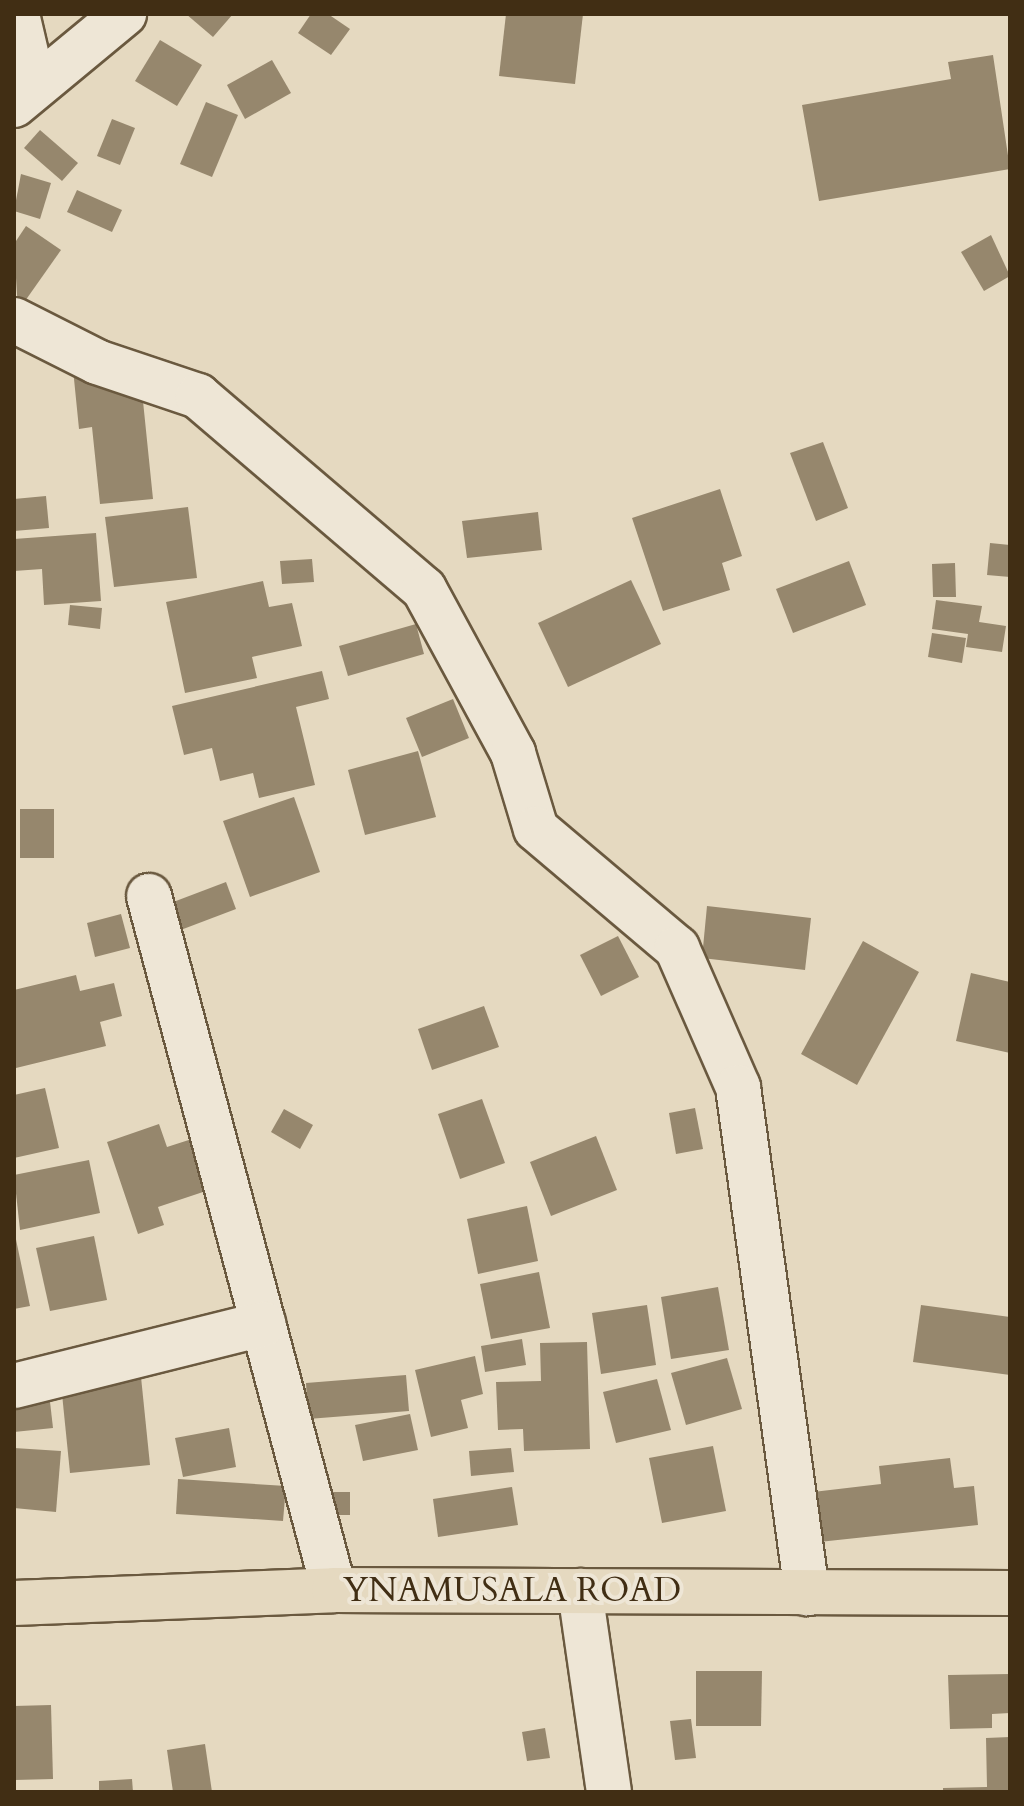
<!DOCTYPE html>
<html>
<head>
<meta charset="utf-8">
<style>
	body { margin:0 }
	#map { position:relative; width:1024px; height:1806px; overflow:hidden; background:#e5d9c0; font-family:Cardo,serif }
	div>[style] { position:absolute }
	.building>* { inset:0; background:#96876d }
	.roads { filter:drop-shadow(2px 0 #6a593f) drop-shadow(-2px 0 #6a593f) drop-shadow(0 2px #6a593f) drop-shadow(0 -2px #6a593f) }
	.minor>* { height:44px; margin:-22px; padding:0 22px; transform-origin:22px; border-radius:22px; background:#eee6d6 }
	.major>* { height:44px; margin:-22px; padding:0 22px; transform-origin:22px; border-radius:22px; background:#e5d9c0 }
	span { translate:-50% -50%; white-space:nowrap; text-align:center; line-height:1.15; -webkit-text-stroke:8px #eee6d6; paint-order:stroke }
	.street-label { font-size:34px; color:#412e14 }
	.frame { position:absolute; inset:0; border:16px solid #412e14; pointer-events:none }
</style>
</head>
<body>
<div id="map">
	<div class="building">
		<i style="clip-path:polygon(186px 14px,233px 14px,213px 37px)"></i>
		<i style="clip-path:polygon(311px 14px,328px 14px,350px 29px,331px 55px,298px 33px)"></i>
		<i style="clip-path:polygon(506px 14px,583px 14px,575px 84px,499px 76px)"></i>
		<i style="clip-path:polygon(160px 40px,202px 65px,177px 106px,135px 81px)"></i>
		<i style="clip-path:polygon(993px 55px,1010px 169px,819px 201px,802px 105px,951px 79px,948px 62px)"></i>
		<i style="clip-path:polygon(272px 60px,291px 93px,245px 119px,227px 85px)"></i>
		<i style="clip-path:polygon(206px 102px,238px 115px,212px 177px,180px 164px)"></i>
		<i style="clip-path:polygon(112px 119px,135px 128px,120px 165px,97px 156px)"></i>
		<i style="clip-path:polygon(40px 130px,78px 163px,62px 181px,24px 148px)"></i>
		<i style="clip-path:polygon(21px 174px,51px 183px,40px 219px,14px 211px)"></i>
		<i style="clip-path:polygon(77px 190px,122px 210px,112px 232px,67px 212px)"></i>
		<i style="clip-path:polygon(26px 226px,61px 250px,18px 311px,14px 244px)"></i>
		<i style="clip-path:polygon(991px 235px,1010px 276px,984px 291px,961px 252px)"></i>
		<i style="clip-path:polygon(139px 362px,153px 499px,100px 504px,92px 427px,79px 429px,73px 369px)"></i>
		<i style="clip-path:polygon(823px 442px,848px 508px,816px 521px,790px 453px)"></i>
		<i style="clip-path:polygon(720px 489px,742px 556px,722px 563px,730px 590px,663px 611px,632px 518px)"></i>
		<i style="clip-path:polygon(46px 496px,49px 528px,14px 531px,14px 499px)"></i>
		<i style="clip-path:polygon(188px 507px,197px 578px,114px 587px,105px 517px)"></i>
		<i style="clip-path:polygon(538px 512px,542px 550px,467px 558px,462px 521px)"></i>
		<i style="clip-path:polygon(96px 533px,101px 601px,44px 605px,42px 569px,14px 571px,14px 539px)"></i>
		<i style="clip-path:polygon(990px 543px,1010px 545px,1010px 577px,987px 575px)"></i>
		<i style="clip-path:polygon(312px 559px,314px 582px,282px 584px,280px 561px)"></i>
		<i style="clip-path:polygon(849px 561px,866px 605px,793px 633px,776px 589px)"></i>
		<i style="clip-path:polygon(955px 563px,956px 597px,933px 597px,932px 564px)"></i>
		<i style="clip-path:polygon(631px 580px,661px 644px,568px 687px,538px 623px)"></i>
		<i style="clip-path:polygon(263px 581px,269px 607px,292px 603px,302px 646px,252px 657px,257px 678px,185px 693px,166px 602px)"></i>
		<i style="clip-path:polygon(936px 600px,982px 606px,979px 622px,1006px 626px,1002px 652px,966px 647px,968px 634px,932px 629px)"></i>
		<i style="clip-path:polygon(70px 605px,102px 608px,100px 629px,68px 625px)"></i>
		<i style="clip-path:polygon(416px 624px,424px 654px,348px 676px,339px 646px)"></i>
		<i style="clip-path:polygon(932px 633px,966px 638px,962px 663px,928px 657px)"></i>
		<i style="clip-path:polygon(322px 671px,329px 699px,296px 707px,315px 785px,259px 798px,253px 773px,220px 781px,212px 748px,184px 755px,172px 706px)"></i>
		<i style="clip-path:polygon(453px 699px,469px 738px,422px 757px,406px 718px)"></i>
		<i style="clip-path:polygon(418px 751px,436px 817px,365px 835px,348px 770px)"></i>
		<i style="clip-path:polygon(294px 797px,320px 872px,250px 897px,223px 821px)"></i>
		<i style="clip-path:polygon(20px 809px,54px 809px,54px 858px,20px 858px)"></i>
		<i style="clip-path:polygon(226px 882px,236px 909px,178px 931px,168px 904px)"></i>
		<i style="clip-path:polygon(707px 906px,811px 918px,805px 970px,702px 958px)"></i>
		<i style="clip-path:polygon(121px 914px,130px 948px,95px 957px,87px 923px)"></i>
		<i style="clip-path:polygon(618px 936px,639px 977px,601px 996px,580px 955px)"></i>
		<i style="clip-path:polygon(863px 941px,919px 972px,857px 1085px,801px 1054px)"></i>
		<i style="clip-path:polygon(971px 973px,1010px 982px,1010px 1053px,956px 1041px)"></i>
		<i style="clip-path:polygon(76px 975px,80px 991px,114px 983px,122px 1016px,100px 1022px,106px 1046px,16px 1068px,14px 990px)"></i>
		<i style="clip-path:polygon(484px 1006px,499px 1047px,432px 1070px,418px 1029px)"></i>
		<i style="clip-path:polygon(45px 1088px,59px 1148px,14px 1158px,14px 1095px)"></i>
		<i style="clip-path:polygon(482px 1099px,505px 1163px,460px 1179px,438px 1114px)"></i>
		<i style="clip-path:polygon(695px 1108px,703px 1149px,676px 1154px,669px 1113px)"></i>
		<i style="clip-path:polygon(284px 1109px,313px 1125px,300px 1149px,271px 1132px)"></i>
		<i style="clip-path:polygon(159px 1124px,167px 1147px,195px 1138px,212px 1189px,158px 1207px,164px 1225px,138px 1234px,107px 1142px)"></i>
		<i style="clip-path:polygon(596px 1136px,617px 1190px,551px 1216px,530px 1162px)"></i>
		<i style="clip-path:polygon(89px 1160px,100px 1213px,20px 1230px,14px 1175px)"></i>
		<i style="clip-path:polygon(527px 1206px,538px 1261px,478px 1274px,467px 1219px)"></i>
		<i style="clip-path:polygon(14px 1230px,30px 1306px,14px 1309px)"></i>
		<i style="clip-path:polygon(94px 1236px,107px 1300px,50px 1311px,36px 1248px)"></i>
		<i style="clip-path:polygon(539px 1272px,550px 1328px,491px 1339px,480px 1284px)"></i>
		<i style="clip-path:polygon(718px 1287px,729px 1350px,671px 1359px,661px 1297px)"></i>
		<i style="clip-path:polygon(647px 1305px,656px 1365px,601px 1374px,592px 1313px)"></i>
		<i style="clip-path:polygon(921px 1305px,1010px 1317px,1010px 1375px,913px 1362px)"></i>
		<i style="clip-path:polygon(522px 1339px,526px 1365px,485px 1372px,481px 1346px)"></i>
		<i style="clip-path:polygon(587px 1342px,590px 1449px,524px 1451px,523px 1429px,498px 1430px,496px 1382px,541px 1381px,540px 1343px)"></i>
		<i style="clip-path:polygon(475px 1356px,483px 1394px,461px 1400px,468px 1428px,431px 1437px,415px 1370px)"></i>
		<i style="clip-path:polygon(727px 1358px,742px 1409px,686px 1425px,671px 1373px)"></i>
		<i style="clip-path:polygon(406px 1375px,409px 1411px,308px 1419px,306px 1383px)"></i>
		<i style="clip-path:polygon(141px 1377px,150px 1465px,70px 1473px,61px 1384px)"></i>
		<i style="clip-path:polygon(657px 1379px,671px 1430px,616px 1443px,603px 1392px)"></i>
		<i style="clip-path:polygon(49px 1393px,53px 1428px,14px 1432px,14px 1397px)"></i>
		<i style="clip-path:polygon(410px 1414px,418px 1450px,363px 1461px,355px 1425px)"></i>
		<i style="clip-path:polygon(229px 1428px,236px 1467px,183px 1477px,175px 1438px)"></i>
		<i style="clip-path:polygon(713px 1446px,726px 1511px,662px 1523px,649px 1458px)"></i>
		<i style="clip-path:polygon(14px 1448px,61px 1451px,56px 1512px,14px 1508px)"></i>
		<i style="clip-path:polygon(511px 1448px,514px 1472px,471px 1476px,469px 1451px)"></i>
		<i style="clip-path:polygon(950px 1458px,954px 1488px,974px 1486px,978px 1525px,819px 1542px,813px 1492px,881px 1484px,879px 1466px)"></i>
		<i style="clip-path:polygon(178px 1479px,286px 1486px,283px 1521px,176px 1514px)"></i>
		<i style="clip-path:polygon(512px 1487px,518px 1525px,438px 1537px,433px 1499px)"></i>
		<i style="clip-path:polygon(324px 1492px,350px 1492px,350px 1515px,325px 1515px)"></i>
		<i style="clip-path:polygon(696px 1671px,762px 1671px,761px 1726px,696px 1726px)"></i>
		<i style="clip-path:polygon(1010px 1674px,1010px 1713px,992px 1714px,992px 1728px,950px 1729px,948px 1675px)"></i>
		<i style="clip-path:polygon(51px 1705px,53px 1779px,15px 1780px,14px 1706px)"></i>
		<i style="clip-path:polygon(691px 1719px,696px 1758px,675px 1760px,670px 1721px)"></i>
		<i style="clip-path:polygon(545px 1728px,550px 1758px,527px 1761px,522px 1732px)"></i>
		<i style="clip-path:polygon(1010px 1737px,1010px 1792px,943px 1792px,943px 1788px,987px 1787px,986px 1738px)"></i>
		<i style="clip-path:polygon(205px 1744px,212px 1792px,173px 1792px,167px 1750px)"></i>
		<i style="clip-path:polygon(132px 1779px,133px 1792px,99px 1792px,99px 1781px)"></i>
	</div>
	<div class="roads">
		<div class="minor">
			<i style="left:17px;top:14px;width:75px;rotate:76.9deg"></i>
			<i style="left:14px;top:105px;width:143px;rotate:-39.6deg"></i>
			<i style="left:14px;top:320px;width:93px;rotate:26.8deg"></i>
			<i style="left:97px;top:362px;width:107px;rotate:18.6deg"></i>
			<i style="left:198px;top:396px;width:297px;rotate:40.5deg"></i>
			<i style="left:424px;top:589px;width:187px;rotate:61.5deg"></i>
			<i style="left:513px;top:753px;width:79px;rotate:73.2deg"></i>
			<i style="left:536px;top:829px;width:185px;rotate:40.2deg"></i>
			<i style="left:677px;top:948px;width:152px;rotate:66.3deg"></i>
			<i style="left:738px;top:1087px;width:511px;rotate:82.23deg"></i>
			<i style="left:149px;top:896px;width:718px;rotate:75.07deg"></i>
			<i style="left:14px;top:1386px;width:257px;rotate:-14deg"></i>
			<i style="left:580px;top:1591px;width:203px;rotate:81.8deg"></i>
		</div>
		<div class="major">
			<i style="left:14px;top:1603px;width:320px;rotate:-2.3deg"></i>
			<i style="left:334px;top:1590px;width:676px;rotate:0.25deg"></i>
		</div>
	</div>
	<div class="street-label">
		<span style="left:512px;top:1591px">YNAMUSALA ROAD</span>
	</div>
	<div class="frame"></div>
</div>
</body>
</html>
